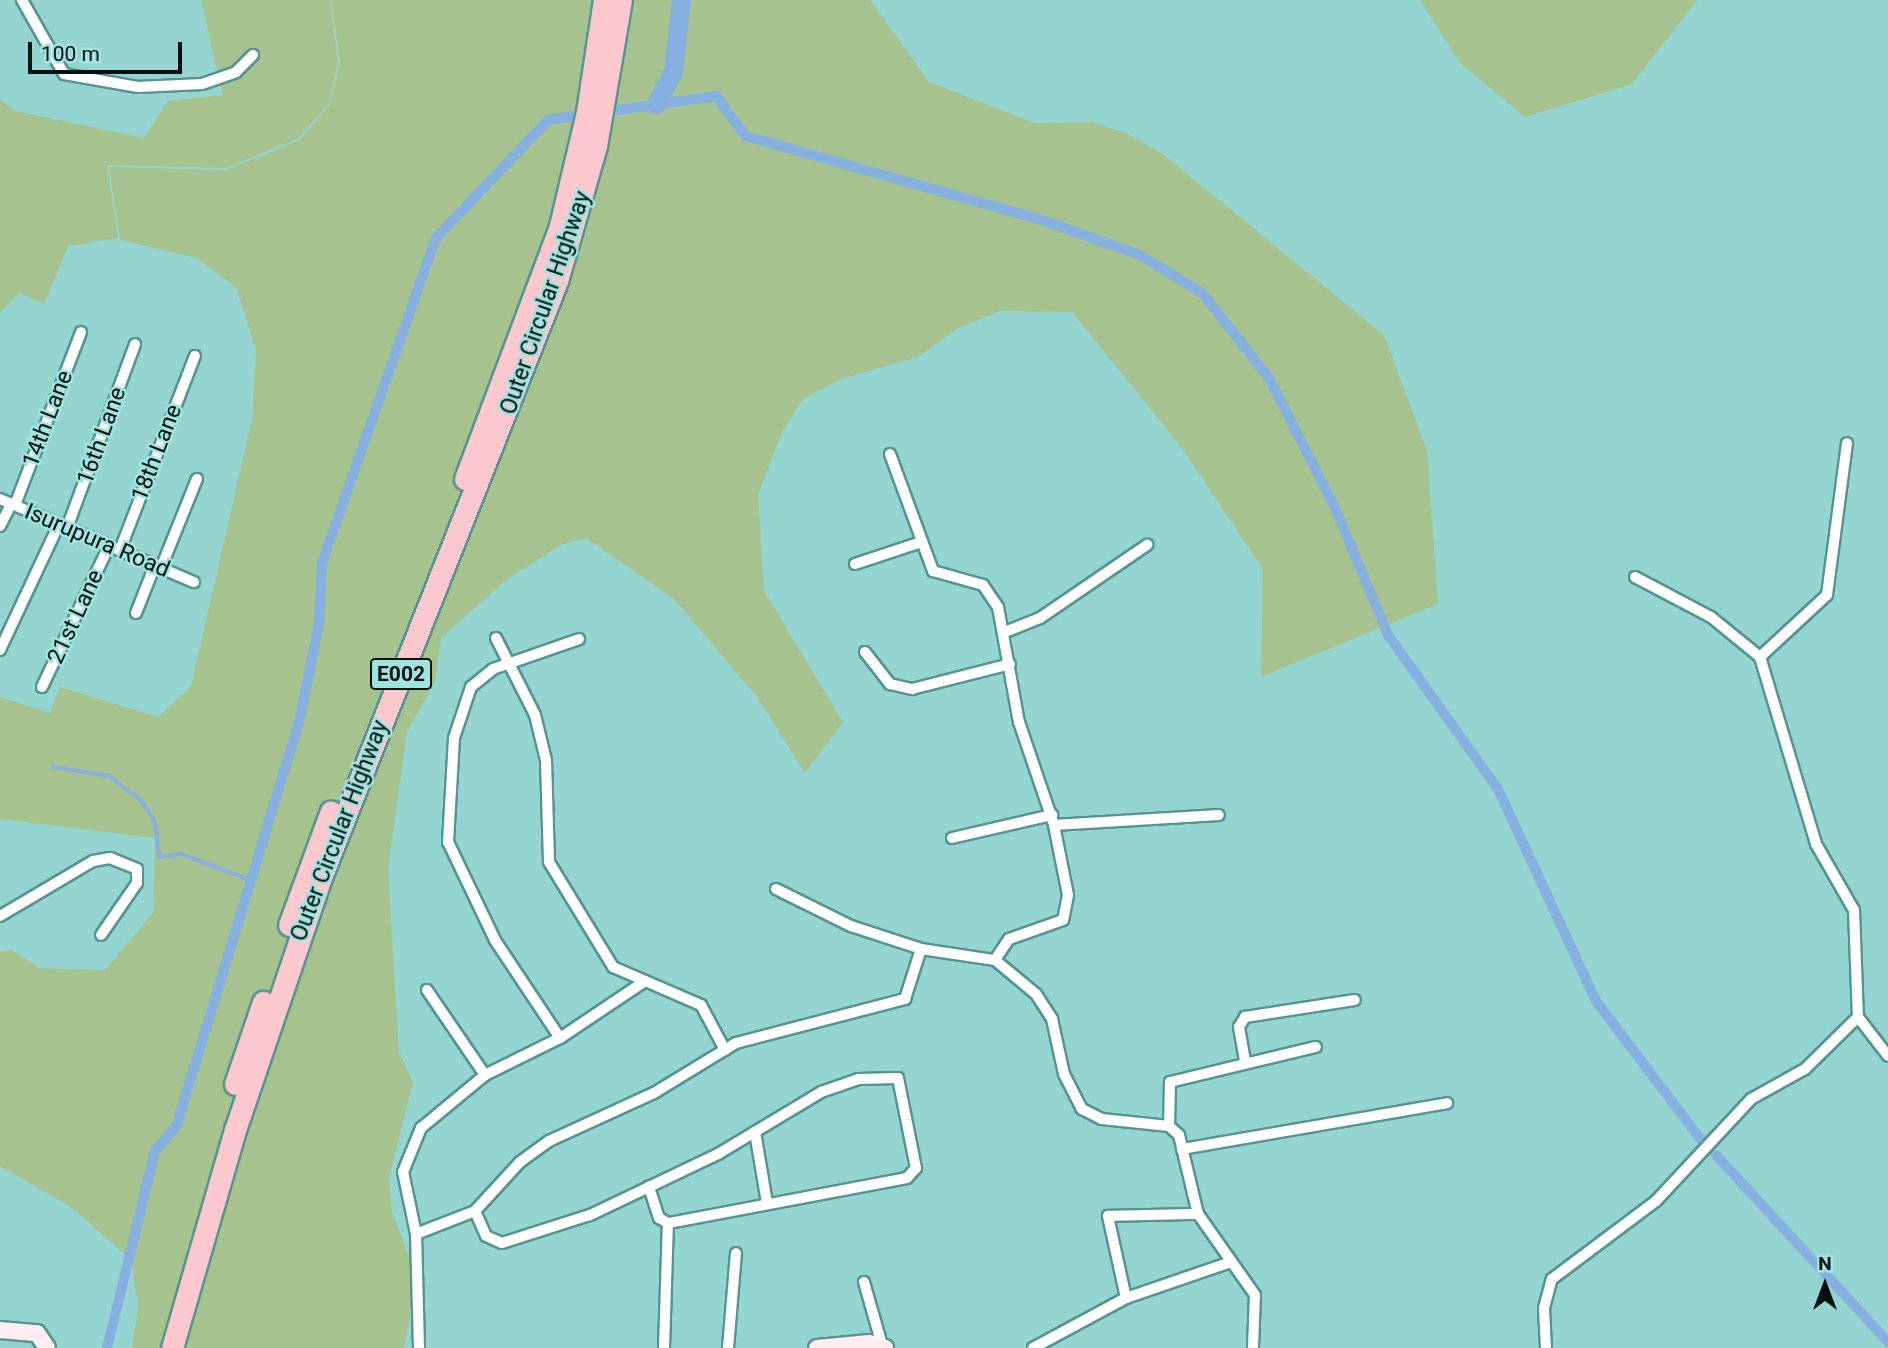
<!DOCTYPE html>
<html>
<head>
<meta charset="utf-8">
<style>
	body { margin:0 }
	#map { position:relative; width:1888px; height:1348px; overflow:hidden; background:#94d5d2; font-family:Roboto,sans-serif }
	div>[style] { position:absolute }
	.green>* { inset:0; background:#a5c28f }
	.stream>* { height:3.5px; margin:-1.75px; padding:0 1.75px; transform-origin:1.75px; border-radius:1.75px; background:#86b0df }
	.canal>* { height:10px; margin:-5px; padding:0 5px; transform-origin:5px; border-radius:5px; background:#86b0df }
	.river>* { height:19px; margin:-9.5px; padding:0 9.5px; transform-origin:9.5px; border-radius:9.5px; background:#86b0df }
	.roads { filter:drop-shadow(2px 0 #559492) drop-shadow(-2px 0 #559492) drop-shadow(0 2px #559492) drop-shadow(0 -2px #559492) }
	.street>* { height:10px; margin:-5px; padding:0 5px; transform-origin:5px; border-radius:5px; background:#fff }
	.secondary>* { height:16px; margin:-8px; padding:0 8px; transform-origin:8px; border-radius:8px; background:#feeef0 }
	.highway>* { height:21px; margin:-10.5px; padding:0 10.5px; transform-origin:10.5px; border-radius:10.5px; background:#fbc8cd }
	span { translate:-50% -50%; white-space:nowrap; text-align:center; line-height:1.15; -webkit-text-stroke:5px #a1e3df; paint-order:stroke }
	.shield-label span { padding:2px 5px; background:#a1e3df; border:2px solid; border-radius:5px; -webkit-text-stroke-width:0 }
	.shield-label { font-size:21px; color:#00100f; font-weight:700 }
	.street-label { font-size:23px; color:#00100f }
	.north { position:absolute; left:1790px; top:1250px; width:70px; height:70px; -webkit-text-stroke:5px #a1e3df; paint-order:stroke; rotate:0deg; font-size:19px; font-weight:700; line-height:28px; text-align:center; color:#00100f }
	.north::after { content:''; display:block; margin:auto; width:24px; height:32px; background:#00100f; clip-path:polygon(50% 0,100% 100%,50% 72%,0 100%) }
	.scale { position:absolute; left:28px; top:42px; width:154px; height:32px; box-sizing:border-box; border:4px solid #00100f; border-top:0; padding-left:9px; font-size:21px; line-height:24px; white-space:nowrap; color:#00100f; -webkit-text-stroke:5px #a1e3df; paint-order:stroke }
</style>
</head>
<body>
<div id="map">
	<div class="green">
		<i style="clip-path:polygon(201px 0,330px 0,338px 62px,329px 103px,299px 138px,226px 168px,107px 165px,118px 238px,68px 246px,44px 304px,19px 293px,0 313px,0 100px,16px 111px,144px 138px,168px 101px,223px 95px)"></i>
		<i style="clip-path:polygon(331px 0,870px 0,929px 82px,1035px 123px,1093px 122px,1128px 134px,1164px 155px,1384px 335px,1427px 451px,1438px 604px,1261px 677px,1263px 569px,1182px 448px,1072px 312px,999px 311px,957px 329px,918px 357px,841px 379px,803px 399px,781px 434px,758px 495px,764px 591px,843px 722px,805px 773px,757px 697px,674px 599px,586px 538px,561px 545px,505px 581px,441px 638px,435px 682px,407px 732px,388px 869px,399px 1052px,413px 1082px,389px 1178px,392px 1212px,418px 1280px,404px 1348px,132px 1348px,138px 1306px,131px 1260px,71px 1207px,0 1166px,0 951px,12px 950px,40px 968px,105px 970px,153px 913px,155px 838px,0 819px,0 697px,50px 713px,60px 687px,158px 717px,191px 686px,252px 419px,256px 350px,236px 287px,196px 258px,120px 240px,109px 167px,226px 170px,300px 140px,330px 104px,340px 62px)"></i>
		<i style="clip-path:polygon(1420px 0,1697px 0,1632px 84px,1525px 117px,1460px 63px)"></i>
	</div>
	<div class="stream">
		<i style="left:53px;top:767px;width:57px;rotate:9.1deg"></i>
		<i style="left:109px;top:776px;width:41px;rotate:37.1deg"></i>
		<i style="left:142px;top:801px;width:24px;rotate:57deg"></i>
		<i style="left:155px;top:821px;width:36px;rotate:82deg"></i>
		<i style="left:160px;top:857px;width:21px;rotate:-8deg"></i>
		<i style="left:181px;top:854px;width:75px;rotate:20.4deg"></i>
	</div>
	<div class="canal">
		<i style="left:1716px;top:1155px;width:254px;rotate:47.4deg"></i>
		<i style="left:107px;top:1348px;width:203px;rotate:-76.3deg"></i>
		<i style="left:155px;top:1151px;width:32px;rotate:-49deg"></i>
		<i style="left:176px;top:1127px;width:423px;rotate:-73.1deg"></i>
		<i style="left:299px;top:722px;width:101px;rotate:-78.6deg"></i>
		<i style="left:319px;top:623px;width:60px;rotate:-87.1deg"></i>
		<i style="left:322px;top:563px;width:344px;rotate:-70.7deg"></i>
		<i style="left:436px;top:238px;width:163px;rotate:-46.5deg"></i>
		<i style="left:548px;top:120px;width:170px;rotate:-8.1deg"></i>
		<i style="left:716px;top:96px;width:49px;rotate:54.1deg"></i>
		<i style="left:745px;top:136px;width:312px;rotate:15.8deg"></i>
		<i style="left:1045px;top:221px;width:101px;rotate:19.7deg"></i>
		<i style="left:1140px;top:255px;width:73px;rotate:31.5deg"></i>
		<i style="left:1202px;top:293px;width:108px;rotate:51.8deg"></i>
		<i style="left:1269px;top:378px;width:146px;rotate:63.1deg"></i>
		<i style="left:1335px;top:508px;width:138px;rotate:67.3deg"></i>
		<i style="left:1388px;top:635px;width:189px;rotate:54.5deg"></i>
		<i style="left:1498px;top:789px;width:234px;rotate:65.2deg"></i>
		<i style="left:1596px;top:1001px;width:181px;rotate:52.9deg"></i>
	</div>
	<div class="river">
		<i style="left:656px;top:104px;width:38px;rotate:-63deg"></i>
		<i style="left:673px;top:70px;width:70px;rotate:-83.5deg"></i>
	</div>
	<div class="roads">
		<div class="street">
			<i style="left:22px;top:0;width:85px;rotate:60.4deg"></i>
			<i style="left:64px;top:74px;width:75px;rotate:10deg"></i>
			<i style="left:138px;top:87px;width:64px;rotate:-2.7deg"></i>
			<i style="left:202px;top:84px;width:36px;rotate:-19deg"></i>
			<i style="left:236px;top:72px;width:24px;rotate:-45deg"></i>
			<i style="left:890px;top:454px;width:125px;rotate:69.8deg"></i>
			<i style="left:933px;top:571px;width:52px;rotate:15.6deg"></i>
			<i style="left:983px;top:585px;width:27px;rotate:56deg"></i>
			<i style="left:998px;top:607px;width:117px;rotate:79.7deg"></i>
			<i style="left:1019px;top:722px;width:109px;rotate:71.2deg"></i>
			<i style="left:1054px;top:825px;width:71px;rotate:78.7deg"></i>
			<i style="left:1068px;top:895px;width:25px;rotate:101deg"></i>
			<i style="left:1063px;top:920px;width:57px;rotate:160.6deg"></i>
			<i style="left:1009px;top:939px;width:25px;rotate:124deg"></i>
			<i style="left:0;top:499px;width:211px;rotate:23.2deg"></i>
			<i style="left:15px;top:505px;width:185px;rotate:-69.1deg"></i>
			<i style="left:0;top:526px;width:25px;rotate:-63deg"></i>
			<i style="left:67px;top:528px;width:196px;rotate:-69.7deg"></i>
			<i style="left:120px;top:550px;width:208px;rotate:-68.9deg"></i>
			<i style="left:855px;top:564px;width:70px;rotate:-18.4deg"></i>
			<i style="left:161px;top:568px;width:96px;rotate:-68deg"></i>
			<i style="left:1635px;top:577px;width:86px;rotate:27.8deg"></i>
			<i style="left:1711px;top:617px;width:63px;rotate:39.2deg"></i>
			<i style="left:1760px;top:657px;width:195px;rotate:73.3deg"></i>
			<i style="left:1816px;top:844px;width:76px;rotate:60.1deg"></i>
			<i style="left:1854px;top:910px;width:107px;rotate:87.9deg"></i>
			<i style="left:1858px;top:1017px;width:49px;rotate:52.4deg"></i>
			<i style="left:136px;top:613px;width:52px;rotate:-68.4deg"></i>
			<i style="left:1005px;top:632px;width:38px;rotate:-22deg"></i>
			<i style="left:1040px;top:618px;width:130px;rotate:-34.3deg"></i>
			<i style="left:496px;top:638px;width:86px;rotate:63.1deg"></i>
			<i style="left:535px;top:715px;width:46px;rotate:76.3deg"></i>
			<i style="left:546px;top:760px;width:102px;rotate:88.3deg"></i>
			<i style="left:549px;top:862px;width:123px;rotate:58.6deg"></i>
			<i style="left:613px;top:967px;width:96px;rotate:23.4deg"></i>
			<i style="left:701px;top:1005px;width:51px;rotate:61.9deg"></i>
			<i style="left:0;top:650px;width:139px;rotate:-64.9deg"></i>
			<i style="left:865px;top:652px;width:41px;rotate:52deg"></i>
			<i style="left:890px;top:684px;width:23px;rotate:13deg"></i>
			<i style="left:912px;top:689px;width:101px;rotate:-14.3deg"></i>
			<i style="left:1760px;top:657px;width:91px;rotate:-42.8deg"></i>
			<i style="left:1827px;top:595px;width:153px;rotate:-82.5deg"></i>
			<i style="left:42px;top:687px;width:156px;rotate:-64.6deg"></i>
			<i style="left:1054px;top:825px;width:165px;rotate:-3.5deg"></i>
			<i style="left:952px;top:838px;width:103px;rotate:-13deg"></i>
			<i style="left:776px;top:889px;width:84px;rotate:26.3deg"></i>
			<i style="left:851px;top:926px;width:74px;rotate:18.2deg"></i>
			<i style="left:921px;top:949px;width:75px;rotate:8.5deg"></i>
			<i style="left:995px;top:960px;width:53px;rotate:39.7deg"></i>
			<i style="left:1036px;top:994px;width:30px;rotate:57deg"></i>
			<i style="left:1052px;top:1019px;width:56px;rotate:77.7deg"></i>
			<i style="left:1064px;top:1074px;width:39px;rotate:63deg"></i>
			<i style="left:1082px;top:1109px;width:22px;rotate:27deg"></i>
			<i style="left:1102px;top:1119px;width:67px;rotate:6deg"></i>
			<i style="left:1169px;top:1126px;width:13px;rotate:42deg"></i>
			<i style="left:1179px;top:1135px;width:81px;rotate:76.5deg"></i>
			<i style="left:1198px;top:1214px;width:99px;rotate:54.9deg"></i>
			<i style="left:1255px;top:1295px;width:53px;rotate:92.2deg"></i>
			<i style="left:0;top:916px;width:108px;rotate:-30.6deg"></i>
			<i style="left:93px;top:861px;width:17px;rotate:-10deg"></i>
			<i style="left:110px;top:858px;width:29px;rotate:22deg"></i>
			<i style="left:137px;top:869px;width:14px;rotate:90deg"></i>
			<i style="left:137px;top:883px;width:63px;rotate:124.7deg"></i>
			<i style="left:427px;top:990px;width:103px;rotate:55.7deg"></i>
			<i style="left:560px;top:1038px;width:118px;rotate:-123.6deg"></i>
			<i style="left:495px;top:940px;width:109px;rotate:-115.6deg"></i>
			<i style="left:448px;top:842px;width:104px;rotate:-86.7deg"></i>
			<i style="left:454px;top:738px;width:54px;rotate:-71.6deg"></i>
			<i style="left:471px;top:687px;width:28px;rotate:-39deg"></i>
			<i style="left:493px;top:669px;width:91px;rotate:-19.2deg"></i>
			<i style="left:1245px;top:1061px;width:35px;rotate:-100deg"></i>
			<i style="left:1239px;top:1027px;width:12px;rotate:-59deg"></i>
			<i style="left:1245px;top:1017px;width:111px;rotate:-8.8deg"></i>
			<i style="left:1169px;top:1126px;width:44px;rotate:-88.7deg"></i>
			<i style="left:1170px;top:1082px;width:150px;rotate:-13.5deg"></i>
			<i style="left:755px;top:1132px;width:72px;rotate:80.4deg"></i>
			<i style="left:1182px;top:1149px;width:269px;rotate:-9.8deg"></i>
			<i style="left:475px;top:1211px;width:67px;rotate:-47.4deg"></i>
			<i style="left:520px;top:1162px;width:36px;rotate:-36deg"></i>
			<i style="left:549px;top:1141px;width:115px;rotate:-24.6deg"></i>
			<i style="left:654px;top:1093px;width:96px;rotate:-31.4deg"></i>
			<i style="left:736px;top:1043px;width:175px;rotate:-14.6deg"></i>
			<i style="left:905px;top:999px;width:52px;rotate:-72.3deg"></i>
			<i style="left:416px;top:1234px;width:63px;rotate:-101.8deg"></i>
			<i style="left:403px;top:1172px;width:48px;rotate:-67.8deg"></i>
			<i style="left:421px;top:1128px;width:83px;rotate:-39.6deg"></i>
			<i style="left:485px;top:1075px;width:84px;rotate:-26.3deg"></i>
			<i style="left:560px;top:1038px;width:102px;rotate:-33.8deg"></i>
			<i style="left:864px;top:1282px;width:66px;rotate:74.1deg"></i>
			<i style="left:1126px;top:1298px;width:84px;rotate:-102.4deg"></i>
			<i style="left:1108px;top:1216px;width:90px;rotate:-1.3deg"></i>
			<i style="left:419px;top:1348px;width:114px;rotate:-91.5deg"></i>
			<i style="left:416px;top:1234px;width:63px;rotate:-21.3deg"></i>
			<i style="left:475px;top:1211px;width:27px;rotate:66deg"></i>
			<i style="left:486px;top:1236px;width:17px;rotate:24deg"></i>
			<i style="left:502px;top:1243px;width:92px;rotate:-17.7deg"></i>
			<i style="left:590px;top:1215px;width:142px;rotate:-25.5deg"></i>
			<i style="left:718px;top:1154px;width:120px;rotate:-31deg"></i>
			<i style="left:821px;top:1092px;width:39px;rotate:-19deg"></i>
			<i style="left:858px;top:1079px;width:40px;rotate:-1.4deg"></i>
			<i style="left:898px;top:1078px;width:92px;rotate:78.7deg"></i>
			<i style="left:916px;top:1168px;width:13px;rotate:132deg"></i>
			<i style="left:907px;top:1178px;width:243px;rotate:169.3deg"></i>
			<i style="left:668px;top:1223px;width:10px;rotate:-151deg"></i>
			<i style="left:659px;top:1218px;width:33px;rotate:-108deg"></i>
			<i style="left:664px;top:1348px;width:125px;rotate:-88.2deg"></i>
			<i style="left:728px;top:1348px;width:95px;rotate:-85.2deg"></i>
			<i style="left:1033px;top:1348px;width:106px;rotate:-28.3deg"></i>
			<i style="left:1126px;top:1298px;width:111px;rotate:-18.9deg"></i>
			<i style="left:1546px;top:1348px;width:40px;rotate:-92.9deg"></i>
			<i style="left:1544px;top:1308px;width:30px;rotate:-75deg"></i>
			<i style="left:1552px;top:1279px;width:130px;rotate:-36.9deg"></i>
			<i style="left:1656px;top:1201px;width:139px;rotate:-47deg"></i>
			<i style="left:1751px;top:1099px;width:62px;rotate:-29.1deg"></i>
			<i style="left:1805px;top:1069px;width:74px;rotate:-44.5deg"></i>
		</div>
		<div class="secondary">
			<i style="left:0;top:1330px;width:37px;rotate:5deg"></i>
			<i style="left:37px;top:1333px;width:18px;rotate:56deg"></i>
			<i style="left:817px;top:1348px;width:52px;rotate:-5.5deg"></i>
			<i style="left:869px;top:1343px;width:17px;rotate:17deg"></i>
		</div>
		<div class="highway">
			<i style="left:465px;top:479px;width:270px;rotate:-69.4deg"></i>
			<i style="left:560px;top:226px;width:117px;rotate:-76.7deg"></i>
			<i style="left:587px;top:112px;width:113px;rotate:-81.4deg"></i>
			<i style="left:289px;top:925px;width:121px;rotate:-69.8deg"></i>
			<i style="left:235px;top:1084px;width:87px;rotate:-71.1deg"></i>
			<i style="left:172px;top:1348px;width:227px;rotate:-73.9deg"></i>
			<i style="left:235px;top:1130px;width:264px;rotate:-71.2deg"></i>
			<i style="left:320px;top:880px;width:644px;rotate:-68.41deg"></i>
			<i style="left:557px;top:281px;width:141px;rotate:-73.9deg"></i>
			<i style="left:596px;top:146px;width:148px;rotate:-80.3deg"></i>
		</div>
	</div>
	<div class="shield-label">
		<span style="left:401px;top:674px">E002</span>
	</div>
	<div class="street-label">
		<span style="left:546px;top:303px;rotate:-71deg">Outer Circular Highway</span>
		<span style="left:48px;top:419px;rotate:-69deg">14th Lane</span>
		<span style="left:102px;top:436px;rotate:-70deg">16th Lane</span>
		<span style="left:157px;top:453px;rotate:-69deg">18th Lane</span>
		<span style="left:97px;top:541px;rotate:23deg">Isurupura Road</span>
		<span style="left:76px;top:617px;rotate:-65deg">21st Lane</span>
		<span style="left:340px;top:831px;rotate:-69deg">Outer Circular Highway</span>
	</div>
	<div class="north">N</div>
	<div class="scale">100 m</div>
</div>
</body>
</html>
